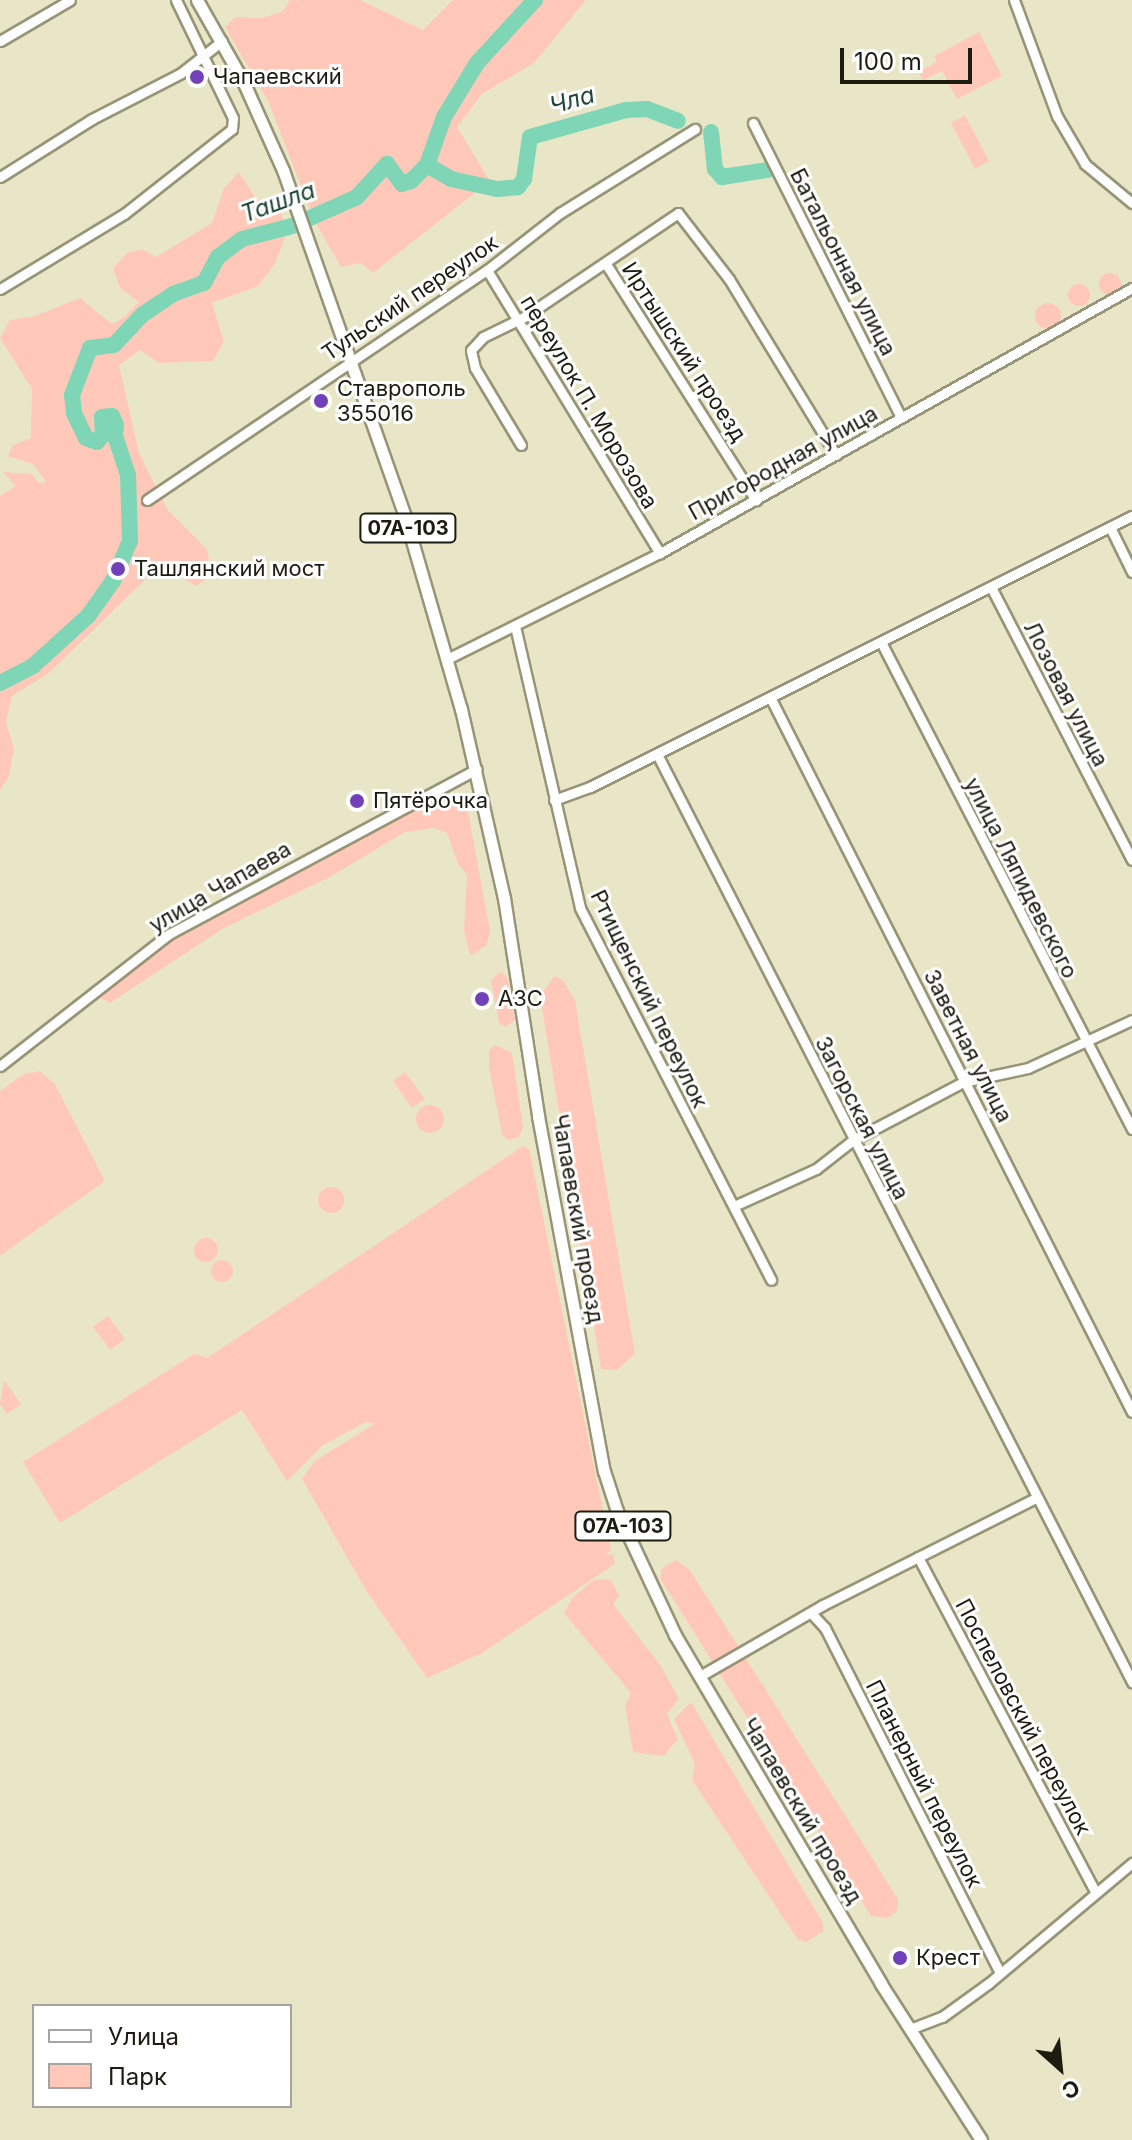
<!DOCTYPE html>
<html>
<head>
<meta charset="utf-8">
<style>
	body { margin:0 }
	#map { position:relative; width:1132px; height:2140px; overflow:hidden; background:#e9e6c7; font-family:Inter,sans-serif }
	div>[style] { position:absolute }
	.green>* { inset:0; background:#ffc8b8 }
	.round { border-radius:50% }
	.river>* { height:16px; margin:-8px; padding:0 8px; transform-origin:8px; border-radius:8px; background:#7ed6b6 }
	.roads { filter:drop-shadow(2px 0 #979477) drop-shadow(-2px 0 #979477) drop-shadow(0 2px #979477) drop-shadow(0 -2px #979477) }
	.minor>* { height:9px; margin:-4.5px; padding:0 4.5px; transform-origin:4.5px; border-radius:4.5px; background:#fff }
	.major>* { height:11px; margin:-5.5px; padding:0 5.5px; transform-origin:5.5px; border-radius:5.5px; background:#fff }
	.dots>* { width:22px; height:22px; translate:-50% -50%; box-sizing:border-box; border:4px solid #fff; border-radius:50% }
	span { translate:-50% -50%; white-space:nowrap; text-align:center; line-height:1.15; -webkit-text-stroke:6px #fff; paint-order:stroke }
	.shield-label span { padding:2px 6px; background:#fff; border:2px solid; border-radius:6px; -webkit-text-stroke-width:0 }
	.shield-label { font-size:20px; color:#1d1c11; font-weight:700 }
	.poi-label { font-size:22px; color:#1d1c11 }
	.left { translate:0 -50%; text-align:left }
	.street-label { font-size:22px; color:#1d1c11 }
	.water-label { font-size:24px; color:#20473a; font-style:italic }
	.legend { position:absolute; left:32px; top:2004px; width:260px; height:104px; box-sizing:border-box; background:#fff; border:2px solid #a5a4a0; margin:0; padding:10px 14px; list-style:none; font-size:24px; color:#1d1c11 }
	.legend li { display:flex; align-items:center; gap:16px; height:40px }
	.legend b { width:40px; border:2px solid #a5a4a0 }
	.north { position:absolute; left:1020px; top:2028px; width:80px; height:80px; -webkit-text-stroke:6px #fff; paint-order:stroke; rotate:153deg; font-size:22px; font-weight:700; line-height:32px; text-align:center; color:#1d1c11 }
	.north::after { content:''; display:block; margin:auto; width:28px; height:36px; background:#1d1c11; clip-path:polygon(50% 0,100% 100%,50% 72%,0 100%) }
	.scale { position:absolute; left:840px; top:48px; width:132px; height:36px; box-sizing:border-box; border:4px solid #1d1c11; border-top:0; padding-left:10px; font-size:24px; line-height:28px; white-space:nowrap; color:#1d1c11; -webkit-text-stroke:6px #fff; paint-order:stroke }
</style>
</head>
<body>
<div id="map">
	<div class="green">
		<i style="clip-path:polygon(290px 0,360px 0,423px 30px,453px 0,586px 0,534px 63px,482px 94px,457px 127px,490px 181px,373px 273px,361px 263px,341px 267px,314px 220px,269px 103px,225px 27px,236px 17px,261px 18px,282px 12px)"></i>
		<i style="clip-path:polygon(979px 32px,1002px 76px,957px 99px,942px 71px,923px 80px,918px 72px,937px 62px,934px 56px)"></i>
		<i style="clip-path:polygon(965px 115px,989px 161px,975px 169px,951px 123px)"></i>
		<i style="clip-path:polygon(239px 172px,257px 200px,278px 203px,287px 232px,275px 264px,258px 286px,212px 303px,224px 341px,213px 361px,159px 363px,140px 350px,119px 365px,139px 453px,167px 509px,207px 549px,212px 575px,196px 586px,173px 572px,155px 570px,49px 673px,12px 696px,6px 722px,14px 749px,9px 776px,0 790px,0 496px,16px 486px,3px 472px,32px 474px,39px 483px,46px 482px,33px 464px,8px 456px,13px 445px,31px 438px,32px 389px,0 338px,10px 320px,35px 316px,80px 298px,112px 324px,123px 318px,139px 302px,120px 288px,113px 268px,127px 253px,142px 249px,156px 257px,212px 223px,224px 188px)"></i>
		<i class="round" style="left:1099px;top:273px;width:22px;height:22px"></i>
		<i class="round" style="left:1068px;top:284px;width:22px;height:22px"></i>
		<i class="round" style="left:1035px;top:303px;width:26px;height:26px"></i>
		<i style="clip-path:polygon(446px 794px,467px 806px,490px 931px,487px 945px,470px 956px,464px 929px,467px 875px,458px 864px,447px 833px,434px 828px,405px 832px,328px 878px,224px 928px,110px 1003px,101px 998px,79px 1012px,98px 992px,181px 934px)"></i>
		<i style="clip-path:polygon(501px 972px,508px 979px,515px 1020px,505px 1027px,499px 1023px,491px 980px)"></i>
		<i style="clip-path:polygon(554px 976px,563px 980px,575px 1000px,635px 1354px,617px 1370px,601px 1369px,540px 996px)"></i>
		<i style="clip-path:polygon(496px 1045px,512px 1053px,523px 1127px,519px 1137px,508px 1140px,502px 1134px,489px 1068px,489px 1050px)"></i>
		<i style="clip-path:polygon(40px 1071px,55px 1084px,105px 1181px,0 1256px,0 1091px,24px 1074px)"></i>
		<i style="clip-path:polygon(405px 1072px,425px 1099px,412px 1108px,393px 1081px)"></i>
		<i class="round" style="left:416px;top:1105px;width:28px;height:28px"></i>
		<i style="clip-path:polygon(523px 1146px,529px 1149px,611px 1550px,606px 1555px,613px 1554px,615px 1564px,482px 1653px,427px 1678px,367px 1592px,302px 1479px,315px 1461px,374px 1424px,366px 1422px,323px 1445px,287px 1481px,242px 1410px,60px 1523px,23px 1462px,194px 1354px,207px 1358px)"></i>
		<i class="round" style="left:318px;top:1187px;width:26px;height:26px"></i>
		<i class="round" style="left:194px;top:1238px;width:24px;height:24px"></i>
		<i class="round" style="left:211px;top:1260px;width:22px;height:22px"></i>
		<i style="clip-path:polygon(108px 1316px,125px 1339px,110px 1350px,93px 1327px)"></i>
		<i style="clip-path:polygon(4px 1380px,21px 1404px,7px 1414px,0 1404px)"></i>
		<i style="clip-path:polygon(676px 1560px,690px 1570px,898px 1899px,897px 1911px,888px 1918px,871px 1916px,660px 1578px,662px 1568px)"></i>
		<i style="clip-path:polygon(595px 1579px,611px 1580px,619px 1595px,613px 1604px,661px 1666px,679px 1699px,667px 1714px,678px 1739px,664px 1756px,633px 1752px,625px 1705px,631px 1693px,564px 1613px,573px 1597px)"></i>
		<i style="clip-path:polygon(691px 1702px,822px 1921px,824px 1931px,806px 1942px,798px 1940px,692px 1780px,695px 1764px,674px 1719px)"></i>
	</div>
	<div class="river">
		<i style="left:711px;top:132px;width:37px;rotate:84deg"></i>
		<i style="left:715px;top:169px;width:11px;rotate:49deg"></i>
		<i style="left:722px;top:177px;width:46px;rotate:-8.8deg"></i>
		<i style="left:427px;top:165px;width:28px;rotate:30deg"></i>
		<i style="left:451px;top:179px;width:47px;rotate:12.3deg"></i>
		<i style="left:497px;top:189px;width:21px;rotate:-5deg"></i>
		<i style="left:518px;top:187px;width:10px;rotate:-53deg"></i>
		<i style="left:524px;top:179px;width:42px;rotate:-81.9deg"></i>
		<i style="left:530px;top:137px;width:100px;rotate:-15.7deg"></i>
		<i style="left:626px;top:110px;width:21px;rotate:-3deg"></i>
		<i style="left:647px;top:109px;width:33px;rotate:21deg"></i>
		<i style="left:0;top:683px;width:37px;rotate:-27deg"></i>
		<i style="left:33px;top:666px;width:74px;rotate:-42.3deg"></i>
		<i style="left:88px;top:616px;width:43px;rotate:-54.5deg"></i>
		<i style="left:113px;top:581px;width:43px;rotate:-67deg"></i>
		<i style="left:130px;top:541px;width:66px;rotate:-91.7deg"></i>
		<i style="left:128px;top:475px;width:41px;rotate:-108.4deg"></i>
		<i style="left:115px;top:436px;width:11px;rotate:-85deg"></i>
		<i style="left:116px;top:425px;width:10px;rotate:-114deg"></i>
		<i style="left:112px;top:416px;width:10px;rotate:174deg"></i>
		<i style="left:102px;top:417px;width:18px;rotate:87deg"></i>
		<i style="left:103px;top:435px;width:9px;rotate:131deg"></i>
		<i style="left:97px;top:442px;width:12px;rotate:-160deg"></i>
		<i style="left:86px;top:438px;width:28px;rotate:-116deg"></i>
		<i style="left:74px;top:413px;width:18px;rotate:-96deg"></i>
		<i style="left:72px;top:395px;width:50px;rotate:-69deg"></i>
		<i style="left:90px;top:348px;width:24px;rotate:-7deg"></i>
		<i style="left:114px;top:345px;width:41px;rotate:-47deg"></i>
		<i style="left:142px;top:315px;width:37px;rotate:-34deg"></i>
		<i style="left:173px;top:294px;width:33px;rotate:-20deg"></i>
		<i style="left:204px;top:283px;width:30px;rotate:-62deg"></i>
		<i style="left:218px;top:257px;width:30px;rotate:-37deg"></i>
		<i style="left:242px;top:239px;width:52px;rotate:-14.6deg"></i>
		<i style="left:292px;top:226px;width:71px;rotate:-24deg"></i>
		<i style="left:357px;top:197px;width:45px;rotate:-47.7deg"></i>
		<i style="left:387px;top:164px;width:25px;rotate:53deg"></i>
		<i style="left:402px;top:184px;width:9px;rotate:-18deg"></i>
		<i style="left:411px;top:181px;width:23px;rotate:-45deg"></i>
		<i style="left:427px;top:165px;width:51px;rotate:-70.5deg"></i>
		<i style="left:444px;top:117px;width:63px;rotate:-58.6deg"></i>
		<i style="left:477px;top:63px;width:86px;rotate:-47.4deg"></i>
	</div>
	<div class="roads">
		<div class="minor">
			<i style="left:1014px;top:0;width:124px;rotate:69.7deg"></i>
			<i style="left:1057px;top:116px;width:56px;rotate:59.7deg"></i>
			<i style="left:1085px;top:164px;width:61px;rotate:39.7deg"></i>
			<i style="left:0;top:41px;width:81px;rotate:-30.4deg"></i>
			<i style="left:753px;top:123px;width:329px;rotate:63.3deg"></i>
			<i style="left:0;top:177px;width:109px;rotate:-32.2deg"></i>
			<i style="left:92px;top:119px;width:100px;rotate:-27.3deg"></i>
			<i style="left:181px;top:73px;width:52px;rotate:-38deg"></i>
			<i style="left:606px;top:264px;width:280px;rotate:57.6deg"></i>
			<i style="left:487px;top:270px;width:332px;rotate:58.6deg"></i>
			<i style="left:0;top:289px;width:145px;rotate:-31.2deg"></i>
			<i style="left:124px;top:214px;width:137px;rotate:-38.2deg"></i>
			<i style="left:232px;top:129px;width:11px;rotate:-85deg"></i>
			<i style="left:233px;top:118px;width:131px;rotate:-115.8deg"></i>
			<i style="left:521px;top:445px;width:90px;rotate:-120.9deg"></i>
			<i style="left:475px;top:368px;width:18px;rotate:-103deg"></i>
			<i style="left:471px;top:350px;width:18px;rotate:-47deg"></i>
			<i style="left:483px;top:337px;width:46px;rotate:-26deg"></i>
			<i style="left:524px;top:317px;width:186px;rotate:-34deg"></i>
			<i style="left:678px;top:213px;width:83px;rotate:52.3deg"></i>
			<i style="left:729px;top:279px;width:206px;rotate:58.7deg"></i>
			<i style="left:147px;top:500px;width:410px;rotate:-34.1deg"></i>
			<i style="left:487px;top:270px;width:93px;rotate:-38deg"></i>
			<i style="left:560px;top:213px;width:159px;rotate:-31.9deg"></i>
			<i style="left:1110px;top:527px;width:50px;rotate:63.9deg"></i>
			<i style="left:991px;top:587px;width:307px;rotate:62.7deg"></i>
			<i style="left:515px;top:626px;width:289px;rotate:77deg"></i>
			<i style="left:580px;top:908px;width:418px;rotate:62.8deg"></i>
			<i style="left:881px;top:642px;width:548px;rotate:62.73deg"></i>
			<i style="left:447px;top:659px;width:238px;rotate:-26.5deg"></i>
			<i style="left:660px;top:553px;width:541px;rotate:-29.31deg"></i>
			<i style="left:770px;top:697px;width:801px;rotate:63.15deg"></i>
			<i style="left:657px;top:754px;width:1043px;rotate:62.89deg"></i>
			<i style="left:554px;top:800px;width:38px;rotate:-20deg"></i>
			<i style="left:590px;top:787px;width:606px;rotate:-26.57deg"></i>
			<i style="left:0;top:1066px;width:214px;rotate:-38deg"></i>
			<i style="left:169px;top:934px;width:349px;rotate:-28.2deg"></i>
			<i style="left:734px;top:1206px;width:90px;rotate:-24.3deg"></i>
			<i style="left:816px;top:1169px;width:47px;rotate:-38.1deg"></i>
			<i style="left:853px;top:1140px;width:124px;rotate:-27.8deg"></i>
			<i style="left:963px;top:1082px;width:66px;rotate:-12.2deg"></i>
			<i style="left:1028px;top:1068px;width:115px;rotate:-24.8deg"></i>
			<i style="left:918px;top:1557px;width:380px;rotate:62.1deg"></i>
			<i style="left:812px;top:1614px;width:19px;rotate:47deg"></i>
			<i style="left:825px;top:1628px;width:387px;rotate:63.1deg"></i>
			<i style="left:700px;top:1676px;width:142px;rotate:-30deg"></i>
			<i style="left:823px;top:1605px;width:238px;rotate:-26.7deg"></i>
			<i style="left:910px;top:2029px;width:34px;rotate:-21deg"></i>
			<i style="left:942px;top:2017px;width:58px;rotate:-35.9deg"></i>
			<i style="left:989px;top:1983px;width:187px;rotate:-40deg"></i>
		</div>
		<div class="major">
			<i style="left:197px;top:0;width:93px;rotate:60.4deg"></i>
			<i style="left:243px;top:81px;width:98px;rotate:65.8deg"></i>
			<i style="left:283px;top:170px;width:371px;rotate:70.6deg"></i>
			<i style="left:406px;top:520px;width:197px;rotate:73.8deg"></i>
			<i style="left:461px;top:709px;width:194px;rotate:77.2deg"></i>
			<i style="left:504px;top:898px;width:221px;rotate:81.1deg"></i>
			<i style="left:538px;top:1116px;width:361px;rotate:79.5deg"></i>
			<i style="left:604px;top:1471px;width:42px;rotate:72deg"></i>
			<i style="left:617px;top:1511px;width:137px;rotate:64.9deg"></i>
			<i style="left:675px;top:1635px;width:405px;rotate:59.4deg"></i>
			<i style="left:881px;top:1984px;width:185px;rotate:57.3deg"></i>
		</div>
	</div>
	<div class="dots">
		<i style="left:197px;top:77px;background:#7041b9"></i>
		<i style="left:321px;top:401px;background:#7041b9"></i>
		<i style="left:118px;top:569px;background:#7041b9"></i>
		<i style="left:357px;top:801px;background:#7041b9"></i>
		<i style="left:482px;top:999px;background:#7041b9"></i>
		<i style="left:900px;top:1958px;background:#7041b9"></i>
	</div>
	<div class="shield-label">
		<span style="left:408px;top:528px">07А-103</span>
		<span style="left:623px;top:1526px">07А-103</span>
	</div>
	<div class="poi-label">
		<span class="left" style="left:213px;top:77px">Чапаевский</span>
		<span class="left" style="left:337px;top:401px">Ставрополь<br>355016</span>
		<span class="left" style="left:134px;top:569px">Ташлянский мост</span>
		<span class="left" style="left:373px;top:801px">Пятёрочка</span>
		<span class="left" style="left:498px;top:999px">АЗС</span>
		<span class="left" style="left:916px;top:1958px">Крест</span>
	</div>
	<div class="street-label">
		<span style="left:843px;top:262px;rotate:63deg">Батальонная улица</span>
		<span style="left:410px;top:298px;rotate:-34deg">Тульский переулок</span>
		<span style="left:684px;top:352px;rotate:57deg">Иртышский проезд</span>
		<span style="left:589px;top:402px;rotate:59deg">переулок П. Морозова</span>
		<span style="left:783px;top:463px;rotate:-29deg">Пригородная улица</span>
		<span style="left:1066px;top:694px;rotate:63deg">Лозовая улица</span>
		<span style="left:1021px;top:878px;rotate:63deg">улица Ляпидевского</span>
		<span style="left:220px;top:887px;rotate:-30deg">улица Чапаева</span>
		<span style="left:649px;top:999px;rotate:64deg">Ртищенский переулок</span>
		<span style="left:968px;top:1046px;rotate:63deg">Заветная улица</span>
		<span style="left:862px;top:1118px;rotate:63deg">Загорская улица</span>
		<span style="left:578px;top:1219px;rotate:80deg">Чапаевский проезд</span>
		<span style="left:1023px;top:1717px;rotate:62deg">Поспеловский переулок</span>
		<span style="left:924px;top:1784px;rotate:63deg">Планерный переулок</span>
		<span style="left:802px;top:1811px;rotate:59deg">Чапаевский проезд</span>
	</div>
	<div class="water-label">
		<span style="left:572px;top:100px;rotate:-16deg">Чла</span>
		<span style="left:278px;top:202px;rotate:-20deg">Ташла</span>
	</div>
	<ul class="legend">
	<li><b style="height:10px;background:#fff"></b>Улица</li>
	<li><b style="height:22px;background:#ffc8b8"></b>Парк</li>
	</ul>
	<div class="north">С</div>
	<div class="scale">100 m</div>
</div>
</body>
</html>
